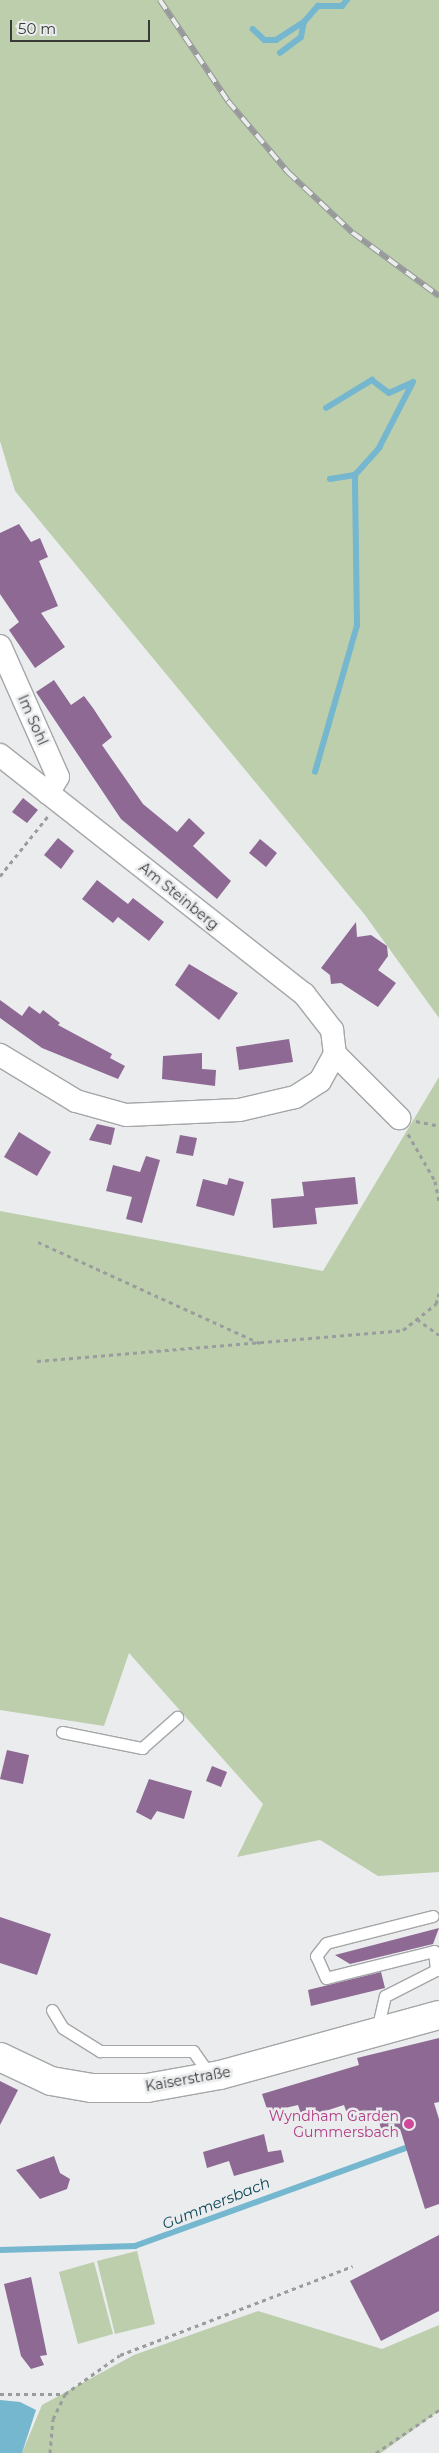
<!DOCTYPE html>
<html>
<head>
<meta charset="utf-8">
<style>
	body { margin:0 }
	#map { position:relative; width:439px; height:2453px; overflow:hidden; background:#eaecee; font-family:Montserrat,sans-serif }
	div>[style] { position:absolute }
	.green>* { inset:0; background:#bcceac }
	.water>* { inset:0; background:#75b7cf }
	.stream>* { height:5.5px; margin:-2.75px; padding:0 2.75px; transform-origin:2.75px; border-radius:2.75px; background:#75b7cf }
	.building>* { inset:0; background:#8d6993 }
	.path>* { height:3px; margin-top:-1.5px; transform-origin:0; background:repeating-linear-gradient(90deg,#9b9c9d 0 4px,transparent 0 8px) }
	.roads { filter:drop-shadow(1px 0 #a4a6a7) drop-shadow(-1px 0 #a4a6a7) drop-shadow(0 1px #a4a6a7) drop-shadow(0 -1px #a4a6a7) }
	.lane>* { height:11px; margin:-5.5px; padding:0 5.5px; transform-origin:5.5px; border-radius:5.5px; background:#fff }
	.street>* { height:22px; margin:-11px; padding:0 11px; transform-origin:11px; border-radius:11px; background:#fff }
	.secondary>* { height:28px; margin:-14px; padding:0 14px; transform-origin:14px; border-radius:14px; background:#fff }
	.rail>* { height:5.5px; margin-top:-2.75px; transform-origin:0; background:repeating-linear-gradient(90deg,#eaecee 0 11px,#97999a 0 22px); box-sizing:border-box; border-block:1px solid #97999a }
	.dots>* { width:14px; height:14px; translate:-50% -50%; box-sizing:border-box; border:2px solid #eaecee; border-radius:50% }
	span { translate:-50% -50%; white-space:nowrap; text-align:center; line-height:1.15; -webkit-text-stroke:5px #eaecee; paint-order:stroke }
	.street-label { font-size:14px; color:#383939 }
	.hotel-label { font-size:14px; color:#b23c85 }
	.right { translate:-100% -50%; text-align:right }
	.water-label { font-size:15px; color:#0a4556; font-style:italic }
	.scale { position:absolute; left:10px; top:20px; width:140px; height:22px; box-sizing:border-box; border:2px solid #383939; border-top:0; padding-left:6px; font-size:15px; line-height:18px; white-space:nowrap; color:#383939; -webkit-text-stroke:4px #eaecee; paint-order:stroke }
</style>
</head>
<body>
<div id="map">
	<div class="green">
		<i style="clip-path:polygon(0 0,439px 0,439px 1018px,365px 915px,15px 491px,0 441px)"></i>
		<i style="clip-path:polygon(439px 1077px,439px 1872px,378px 1876px,320px 1840px,237px 1857px,263px 1804px,129px 1653px,104px 1726px,0 1710px,0 1211px,323px 1271px)"></i>
		<i style="clip-path:polygon(137px 2251px,155px 2324px,115px 2334px,97px 2261px)"></i>
		<i style="clip-path:polygon(94px 2262px,113px 2334px,78px 2344px,59px 2272px)"></i>
		<i style="clip-path:polygon(258px 2311px,382px 2349px,439px 2325px,439px 2411px,381px 2453px,22px 2453px,42px 2405px,134px 2355px)"></i>
	</div>
	<div class="water">
		<i style="clip-path:polygon(0 2400px,20px 2402px,36px 2410px,22px 2453px,0 2453px)"></i>
	</div>
	<div class="stream">
		<i style="left:253px;top:29px;width:16px;rotate:43deg"></i>
		<i style="left:265px;top:40px;width:11px"></i>
		<i style="left:276px;top:40px;width:33px;rotate:-33deg"></i>
		<i style="left:280px;top:53px;width:26px;rotate:-37deg"></i>
		<i style="left:301px;top:37px;width:15px;rotate:-79deg"></i>
		<i style="left:304px;top:22px;width:21px;rotate:-49deg"></i>
		<i style="left:318px;top:6px;width:24px"></i>
		<i style="left:342px;top:6px;width:8px;rotate:-50deg"></i>
		<i style="left:326px;top:408px;width:54px;rotate:-31.3deg"></i>
		<i style="left:372px;top:380px;width:21px;rotate:37deg"></i>
		<i style="left:389px;top:393px;width:24px;rotate:-24deg"></i>
		<i style="left:330px;top:479px;width:25px;rotate:-9deg"></i>
		<i style="left:315px;top:772px;width:152px;rotate:-74deg"></i>
		<i style="left:357px;top:626px;width:151px;rotate:-90.8deg"></i>
		<i style="left:355px;top:475px;width:36px;rotate:-48deg"></i>
		<i style="left:379px;top:448px;width:74px;rotate:-62.7deg"></i>
		<i style="left:0;top:2250px;width:135px;rotate:-1.7deg"></i>
		<i style="left:135px;top:2246px;width:287px;rotate:-19.9deg"></i>
	</div>
	<div class="building">
		<i style="clip-path:polygon(19px 524px,31px 542px,40px 538px,48px 557px,39px 561px,58px 606px,41px 613px,65px 647px,35px 668px,9px 630px,19px 622px,0 594px,0 533px)"></i>
		<i style="clip-path:polygon(54px 680px,71px 705px,84px 696px,93px 708px,112px 737px,102px 745px,143px 804px,177px 832px,189px 818px,205px 833px,193px 846px,231px 881px,217px 899px,121px 819px,36px 692px)"></i>
		<i style="clip-path:polygon(23px 798px,38px 810px,27px 823px,12px 812px)"></i>
		<i style="clip-path:polygon(58px 838px,74px 851px,61px 869px,44px 855px)"></i>
		<i style="clip-path:polygon(260px 839px,277px 853px,266px 867px,249px 853px)"></i>
		<i style="clip-path:polygon(97px 880px,128px 904px,133px 898px,164px 922px,149px 941px,118px 917px,113px 923px,82px 899px)"></i>
		<i style="clip-path:polygon(356px 922px,357px 937px,371px 935px,387px 946px,388px 956px,378px 970px,396px 983px,378px 1007px,341px 983px,331px 984px,330px 975px,321px 968px)"></i>
		<i style="clip-path:polygon(189px 964px,238px 993px,219px 1020px,175px 985px)"></i>
		<i style="clip-path:polygon(0 1000px,22px 1016px,29px 1006px,40px 1014px,43px 1010px,60px 1023px,58px 1025px,112px 1054px,110px 1058px,125px 1066px,118px 1079px,42px 1048px,0 1018px)"></i>
		<i style="clip-path:polygon(289px 1039px,293px 1062px,239px 1070px,236px 1047px)"></i>
		<i style="clip-path:polygon(202px 1053px,202px 1069px,216px 1070px,215px 1086px,162px 1079px,163px 1056px)"></i>
		<i style="clip-path:polygon(97px 1124px,115px 1128px,111px 1145px,89px 1140px)"></i>
		<i style="clip-path:polygon(19px 1132px,51px 1152px,37px 1176px,4px 1157px)"></i>
		<i style="clip-path:polygon(180px 1135px,197px 1138px,193px 1156px,176px 1153px)"></i>
		<i style="clip-path:polygon(146px 1156px,160px 1160px,142px 1223px,126px 1219px,132px 1197px,106px 1191px,113px 1165px,140px 1172px)"></i>
		<i style="clip-path:polygon(355px 1177px,358px 1204px,315px 1208px,317px 1224px,273px 1228px,271px 1199px,304px 1196px,302px 1182px)"></i>
		<i style="clip-path:polygon(229px 1178px,244px 1182px,234px 1216px,196px 1206px,203px 1179px,227px 1185px)"></i>
		<i style="clip-path:polygon(7px 1750px,29px 1755px,23px 1784px,0 1779px)"></i>
		<i style="clip-path:polygon(212px 1766px,227px 1772px,221px 1787px,206px 1781px)"></i>
		<i style="clip-path:polygon(149px 1779px,192px 1791px,184px 1819px,157px 1811px,151px 1820px,136px 1812px)"></i>
		<i style="clip-path:polygon(0 1917px,51px 1934px,37px 1975px,0 1963px)"></i>
		<i style="clip-path:polygon(439px 1928px,433px 1944px,350px 1964px,335px 1955px)"></i>
		<i style="clip-path:polygon(381px 1972px,385px 1988px,311px 2006px,308px 1990px)"></i>
		<i style="clip-path:polygon(439px 2038px,439px 2102px,434px 2103px,439px 2119px,439px 2204px,425px 2209px,400px 2129px,382px 2134px,377px 2111px,349px 2119px,344px 2105px,319px 2113px,301px 2114px,298px 2105px,268px 2112px,262px 2094px,359px 2065px,357px 2058px)"></i>
		<i style="clip-path:polygon(0 2081px,18px 2090px,0 2125px)"></i>
		<i style="clip-path:polygon(264px 2134px,268px 2152px,281px 2150px,284px 2162px,234px 2176px,229px 2161px,207px 2168px,203px 2152px)"></i>
		<i style="clip-path:polygon(54px 2156px,60px 2173px,70px 2179px,67px 2189px,40px 2199px,16px 2170px)"></i>
		<i style="clip-path:polygon(439px 2235px,439px 2311px,381px 2341px,350px 2281px)"></i>
		<i style="clip-path:polygon(31px 2277px,47px 2355px,40px 2356px,44px 2365px,31px 2369px,21px 2356px,4px 2284px)"></i>
	</div>
	<div class="path">
		<i style="left:0;top:876px;width:77px;rotate:-51.3deg"></i>
		<i style="left:416px;top:1121px;width:24px;rotate:12deg"></i>
		<i style="left:408px;top:1134px;width:54px;rotate:60.1deg"></i>
		<i style="left:435px;top:1181px;width:20px;rotate:79deg"></i>
		<i style="left:38px;top:1242px;width:244px;rotate:24.5deg"></i>
		<i style="left:417px;top:1319px;width:27px;rotate:36deg"></i>
		<i style="left:37px;top:1361px;width:367px;rotate:-4.8deg"></i>
		<i style="left:403px;top:1330px;width:42px;rotate:-38.2deg"></i>
		<i style="left:436px;top:1304px;width:11px;rotate:-75deg"></i>
		<i style="left:0;top:2394px;width:64px"></i>
		<i style="left:50px;top:2453px;width:34px;rotate:-85deg"></i>
		<i style="left:53px;top:2419px;width:28px;rotate:-64deg"></i>
		<i style="left:65px;top:2394px;width:67px;rotate:-35.3deg"></i>
		<i style="left:120px;top:2355px;width:249px;rotate:-20.9deg"></i>
		<i style="left:376px;top:2453px;width:76px;rotate:-34.3deg"></i>
	</div>
	<div class="roads">
		<div class="lane">
			<i style="left:62px;top:1732px;width:82px;rotate:11.3deg"></i>
			<i style="left:142px;top:1748px;width:47px;rotate:-41.5deg"></i>
			<i style="left:52px;top:2010px;width:21px;rotate:59deg"></i>
			<i style="left:63px;top:2028px;width:44px;rotate:31.9deg"></i>
			<i style="left:100px;top:2051px;width:93px"></i>
			<i style="left:193px;top:2051px;width:29px;rotate:55deg"></i>
			<i style="left:377px;top:2030px;width:35px;rotate:-77deg"></i>
			<i style="left:385px;top:1996px;width:57px;rotate:-27deg"></i>
			<i style="left:436px;top:1970px;width:19px;rotate:-96deg"></i>
			<i style="left:434px;top:1951px;width:111px;rotate:166deg"></i>
			<i style="left:326px;top:1978px;width:24px;rotate:-114deg"></i>
			<i style="left:316px;top:1956px;width:16px;rotate:-52deg"></i>
			<i style="left:326px;top:1943px;width:110px;rotate:-14.2deg"></i>
		</div>
		<div class="street">
			<i style="left:0;top:646px;width:143px;rotate:66.1deg"></i>
			<i style="left:58px;top:777px;width:19px;rotate:122deg"></i>
			<i style="left:0;top:755px;width:387px;rotate:38.2deg"></i>
			<i style="left:304px;top:994px;width:46px;rotate:52.1deg"></i>
			<i style="left:332px;top:1030px;width:24px;rotate:83deg"></i>
			<i style="left:335px;top:1054px;width:31px;rotate:119deg"></i>
			<i style="left:320px;top:1081px;width:30px;rotate:147deg"></i>
			<i style="left:295px;top:1097px;width:57px;rotate:166.9deg"></i>
			<i style="left:239px;top:1110px;width:113px;rotate:177.5deg"></i>
			<i style="left:126px;top:1115px;width:52px;rotate:-164.4deg"></i>
			<i style="left:76px;top:1101px;width:89px;rotate:-148.8deg"></i>
			<i style="left:335px;top:1054px;width:91px;rotate:45deg"></i>
		</div>
		<div class="secondary">
			<i style="left:0;top:2057px;width:56px;rotate:25.2deg"></i>
			<i style="left:51px;top:2081px;width:42px;rotate:9.7deg"></i>
			<i style="left:92px;top:2088px;width:55px"></i>
			<i style="left:147px;top:2088px;width:74px;rotate:-10.1deg"></i>
			<i style="left:220px;top:2075px;width:227px;rotate:-15.3deg"></i>
		</div>
	</div>
	<div class="rail">
		<i style="left:160px;top:0;width:122px;rotate:56deg"></i>
		<i style="left:228px;top:101px;width:93px;rotate:49.8deg"></i>
		<i style="left:288px;top:172px;width:89px;rotate:43.2deg"></i>
		<i style="left:353px;top:233px;width:107px;rotate:36.2deg"></i>
	</div>
	<div class="dots">
		<i style="left:409px;top:2124px;background:#d1479c"></i>
	</div>
	<div class="street-label">
		<span style="left:33px;top:720px;rotate:66deg">Im Sohl</span>
		<span style="left:179px;top:896px;rotate:39deg">Am Steinberg</span>
		<span style="left:188px;top:2079px;rotate:-10deg">Kaiserstraße</span>
	</div>
	<div class="hotel-label">
		<span class="right" style="left:399px;top:2124px">Wyndham Garden<br>Gummersbach</span>
	</div>
	<div class="water-label">
		<span style="left:216px;top:2203px;rotate:-22deg">Gummersbach</span>
	</div>
	<div class="scale">50 m</div>
</div>
</body>
</html>
